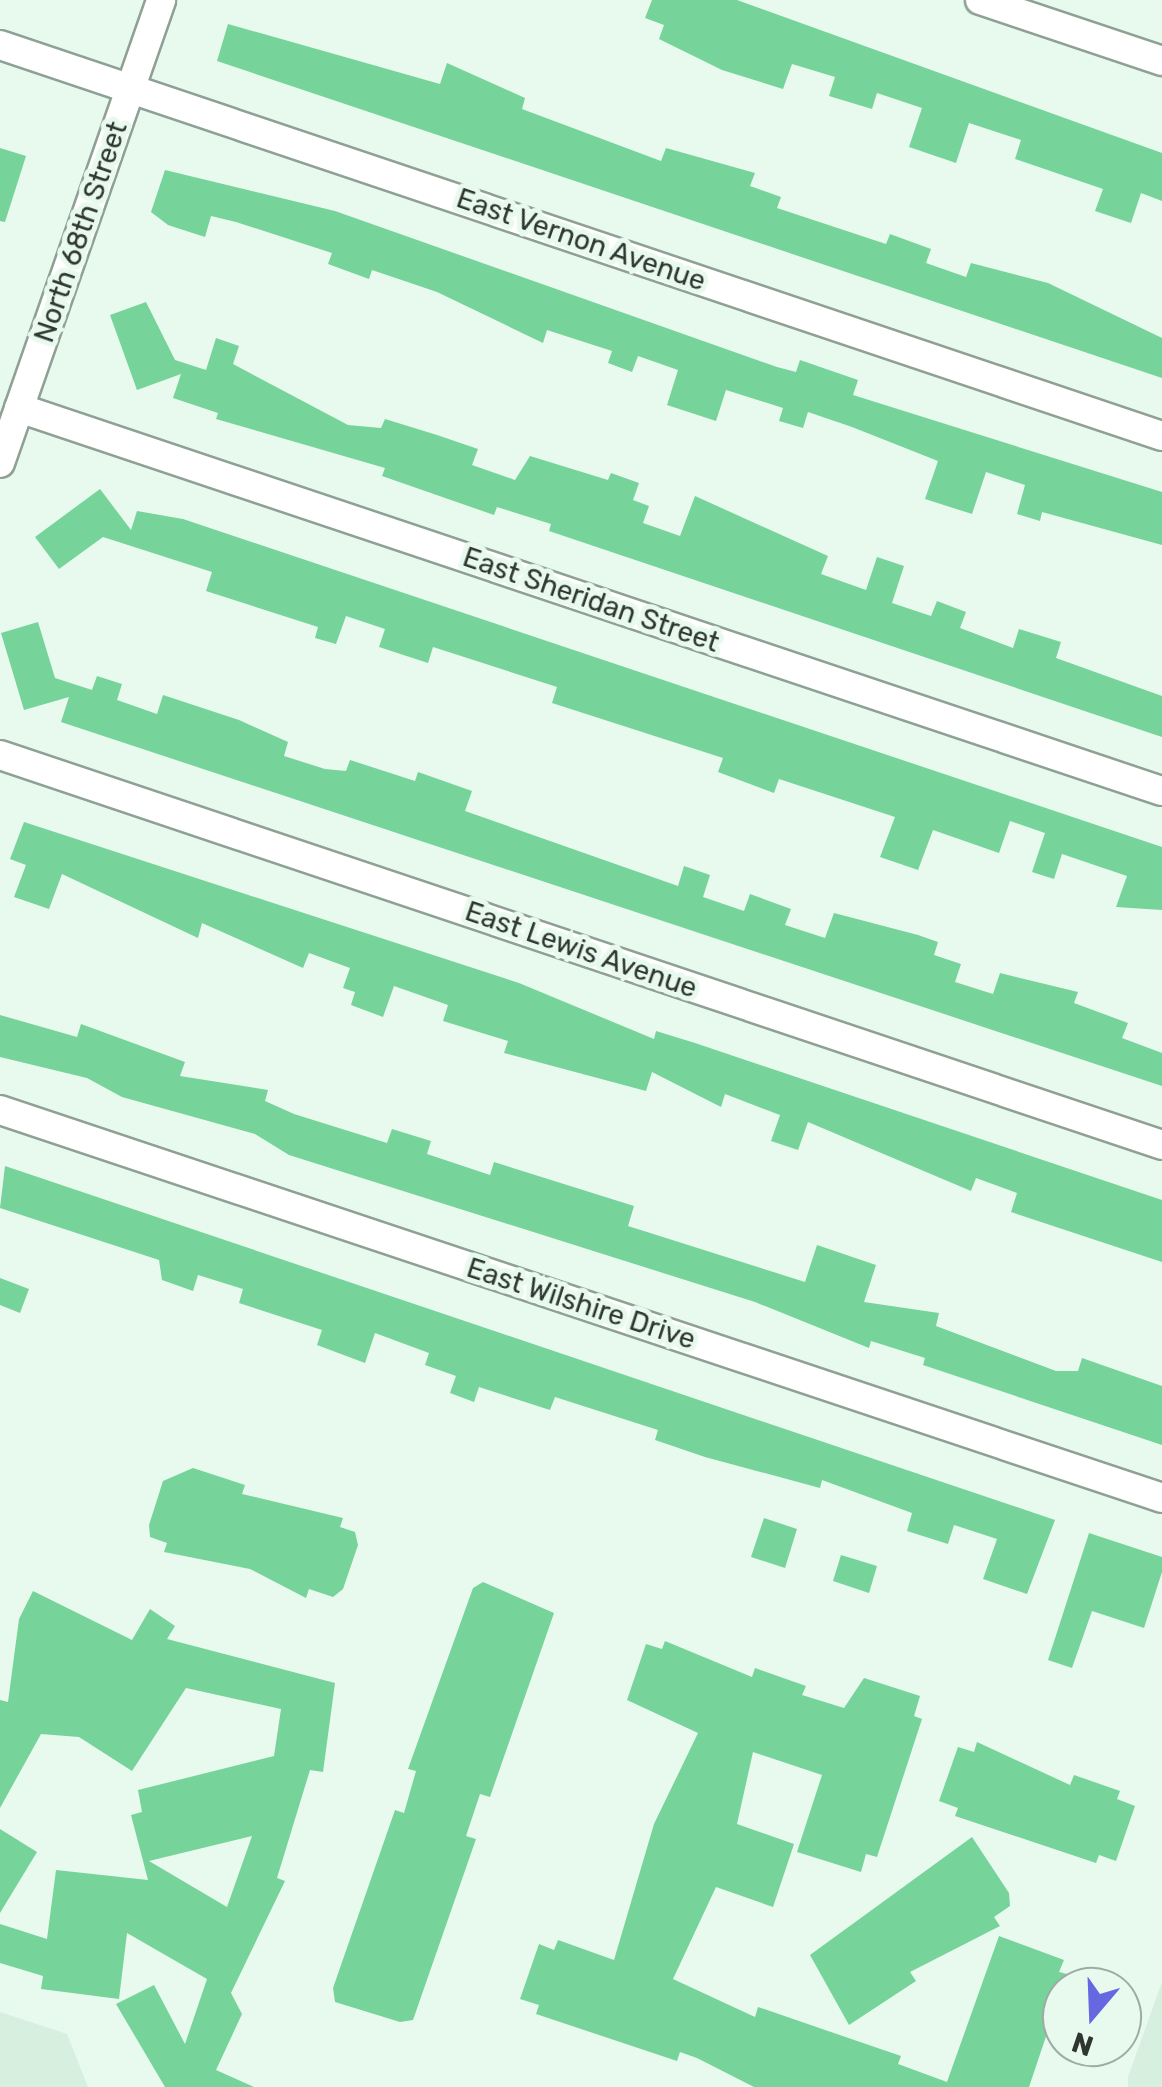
<!DOCTYPE html>
<html>
<head>
<meta charset="utf-8">
<style>
	body { margin:0 }
	#map { position:relative; width:1162px; height:2087px; overflow:hidden; background:#e8faee; font-family:Rubik,sans-serif }
	div>[style] { position:absolute }
	.built>* { inset:0; background:#d6efde }
	.building>* { inset:0; background:#76d39a }
	.roads { filter:drop-shadow(2px 0 #8fa094) drop-shadow(-2px 0 #8fa094) drop-shadow(0 2px #8fa094) drop-shadow(0 -2px #8fa094) }
	.minor>* { height:28px; margin:-14px; padding:0 14px; transform-origin:14px; border-radius:14px; background:#fff }
	span { translate:-50% -50%; white-space:nowrap; text-align:center; line-height:1.15; -webkit-text-stroke:10px #e8faee; paint-order:stroke }
	.street-label { font-size:28px; color:#2f3531 }
	.north { position:absolute; left:1042px; top:1967px; width:100px; height:100px; box-sizing:border-box; background:#e8faee; border:2px solid #9eaba2; border-radius:50%; rotate:199deg; font-size:28px; font-weight:700; line-height:40px; text-align:center; color:#2f3531 }
	.north::after { content:''; display:block; margin:auto; width:35px; height:45px; background:#6668e1; clip-path:polygon(50% 0,100% 100%,50% 72%,0 100%) }
</style>
</head>
<body>
<div id="map">
	<div class="built">
		<i style="clip-path:polygon(1162px 1982px,1162px 2087px,1128px 2087px,1128px 2077px)"></i>
		<i style="clip-path:polygon(0 2012px,67px 2034px,88px 2087px,0 2087px)"></i>
	</div>
	<div class="building">
		<i style="clip-path:polygon(652px 0,737px 0,1162px 153px,1162px 201px,1141px 193px,1131px 223px,1095px 211px,1103px 189px,1015px 159px,1021px 140px,969px 123px,956px 163px,909px 147px,922px 108px,877px 93px,872px 109px,829px 96px,835px 77px,792px 64px,783px 89px,722px 70px,659px 39px,664px 25px,645px 18px)"></i>
		<i style="clip-path:polygon(228px 24px,440px 84px,447px 63px,525px 98px,522px 109px,661px 161px,666px 148px,755px 173px,750px 186px,781px 197px,777px 208px,886px 244px,890px 234px,931px 249px,926px 263px,966px 277px,971px 263px,1048px 283px,1162px 338px,1162px 378px,217px 61px)"></i>
		<i style="clip-path:polygon(0 148px,26px 156px,5px 222px,0 221px)"></i>
		<i style="clip-path:polygon(165px 170px,335px 211px,777px 367px,796px 372px,800px 360px,858px 380px,853px 395px,1162px 492px,1162px 545px,1042px 512px,1040px 521px,1017px 514px,1025px 485px,986px 472px,972px 514px,925px 499px,938px 461px,852px 427px,808px 412px,803px 428px,779px 421px,783px 408px,726px 390px,716px 421px,667px 405px,678px 370px,638px 356px,632px 372px,608px 363px,612px 351px,547px 330px,543px 343px,437px 292px,372px 270px,369px 279px,328px 264px,332px 253px,236px 222px,211px 216px,205px 237px,168px 225px,151px 212px)"></i>
		<i style="clip-path:polygon(146px 302px,175px 360px,206px 370px,216px 338px,239px 346px,233px 364px,348px 425px,381px 428px,385px 419px,437px 435px,478px 449px,472px 465px,515px 480px,530px 456px,608px 480px,611px 473px,639px 483px,633px 500px,649px 506px,643px 523px,680px 536px,695px 496px,828px 556px,821px 574px,866px 590px,877px 557px,904px 566px,892px 603px,931px 616px,937px 601px,966px 612px,960px 628px,1013px 648px,1019px 629px,1061px 642px,1056px 658px,1162px 696px,1162px 737px,549px 531px,551px 524px,497px 507px,494px 515px,382px 476px,385px 468px,216px 419px,218px 413px,173px 398px,181px 374px,137px 390px,110px 315px)"></i>
		<i style="clip-path:polygon(100px 489px,131px 530px,137px 511px,183px 519px,1162px 847px,1162px 910px,1116px 907px,1127px 876px,1062px 854px,1054px 879px,1032px 872px,1045px 833px,1010px 821px,999px 853px,933px 830px,918px 870px,880px 857px,895px 817px,779px 779px,774px 793px,718px 772px,723px 758px,552px 703px,557px 687px,433px 647px,428px 663px,379px 647px,385px 629px,346px 616px,336px 644px,315px 638px,318px 627px,206px 591px,212px 572px,103px 537px,59px 569px,35px 537px)"></i>
		<i style="clip-path:polygon(38px 622px,55px 678px,92px 690px,97px 676px,122px 684px,117px 700px,157px 714px,163px 695px,239px 720px,288px 742px,284px 756px,325px 769px,346px 771px,350px 760px,415px 781px,418px 772px,472px 791px,465px 811px,678px 886px,684px 866px,710px 875px,703px 897px,744px 911px,750px 894px,791px 909px,785px 925px,825px 938px,834px 913px,918px 935px,938px 942px,934px 955px,961px 964px,955px 982px,993px 994px,1000px 973px,1078px 992px,1074px 1003px,1128px 1023px,1122px 1038px,1162px 1053px,1162px 1086px,61px 722px,69px 697px,24px 710px,1px 633px)"></i>
		<i style="clip-path:polygon(24px 822px,519px 983px,654px 1039px,656px 1031px,695px 1043px,1162px 1200px,1162px 1262px,1011px 1212px,1017px 1193px,976px 1178px,971px 1191px,808px 1122px,798px 1150px,771px 1141px,780px 1115px,725px 1094px,721px 1107px,652px 1072px,646px 1091px,504px 1053px,508px 1041px,443px 1021px,448px 1005px,394px 986px,383px 1017px,351px 1005px,355px 992px,343px 988px,350px 968px,309px 953px,303px 968px,202px 923px,198px 938px,62px 874px,49px 909px,14px 897px,26px 865px,10px 859px)"></i>
		<i style="clip-path:polygon(0 1015px,77px 1037px,81px 1024px,185px 1062px,180px 1076px,268px 1090px,265px 1101px,294px 1114px,387px 1143px,392px 1129px,431px 1141px,427px 1154px,490px 1175px,494px 1162px,634px 1206px,628px 1226px,805px 1282px,817px 1245px,876px 1265px,864px 1302px,939px 1313px,936px 1326px,1056px 1371px,1078px 1371px,1082px 1358px,1162px 1386px,1162px 1445px,923px 1365px,925px 1358px,871px 1341px,869px 1348px,755px 1302px,289px 1155px,255px 1134px,122px 1097px,87px 1078px,0 1057px)"></i>
		<i style="clip-path:polygon(5px 1166px,1055px 1520px,1027px 1594px,983px 1579px,997px 1539px,954px 1525px,948px 1544px,907px 1531px,912px 1513px,822px 1480px,820px 1488px,705px 1457px,655px 1440px,658px 1430px,555px 1397px,550px 1410px,479px 1387px,474px 1402px,450px 1393px,456px 1376px,425px 1365px,429px 1353px,375px 1333px,365px 1363px,317px 1345px,322px 1330px,239px 1303px,243px 1289px,198px 1275px,193px 1291px,162px 1280px,159px 1260px,0 1208px)"></i>
		<i style="clip-path:polygon(0 1278px,29px 1289px,20px 1313px,0 1305px)"></i>
		<i style="clip-path:polygon(193px 1468px,245px 1485px,242px 1494px,343px 1518px,340px 1527px,355px 1532px,358px 1545px,343px 1589px,333px 1597px,309px 1589px,306px 1598px,250px 1569px,164px 1552px,167px 1543px,150px 1537px,149px 1525px,163px 1481px)"></i>
		<i style="clip-path:polygon(764px 1518px,797px 1529px,785px 1568px,751px 1557px)"></i>
		<i style="clip-path:polygon(1089px 1533px,1162px 1557px,1162px 1572px,1144px 1628px,1092px 1611px,1072px 1668px,1048px 1660px)"></i>
		<i style="clip-path:polygon(841px 1555px,877px 1566px,869px 1593px,833px 1581px)"></i>
		<i style="clip-path:polygon(483px 1582px,554px 1613px,490px 1797px,480px 1794px,466px 1836px,476px 1839px,413px 2020px,400px 2022px,335px 2002px,333px 1988px,395px 1810px,404px 1813px,416px 1771px,408px 1769px,473px 1588px)"></i>
		<i style="clip-path:polygon(evenodd,33px 1591px,132px 1640px,150px 1609px,175px 1626px,167px 1639px,335px 1683px,323px 1772px,310px 1770px,277px 1878px,285px 1881px,231px 1993px,242px 2014px,216px 2070px,254px 2087px,165px 2087px,116px 2004px,154px 1985px,185px 2044px,207px 1979px,127px 1933px,119px 1999px,41px 1989px,43px 1976px,0 1963px,0 1924px,47px 1939px,56px 1870px,148px 1880px,131px 1815px,142px 1812px,138px 1790px,274px 1756px,281px 1709px,186px 1688px,132px 1771px,79px 1737px,41px 1734px,0 1808px,0 1700px,8px 1702px,19px 1619px,33px 1591px,252px 1836px,227px 1907px,149px 1861px,252px 1836px)"></i>
		<i style="clip-path:polygon(665px 1641px,752px 1677px,755px 1668px,806px 1686px,802px 1695px,844px 1708px,864px 1678px,920px 1696px,914px 1716px,922px 1719px,877px 1857px,866px 1854px,861px 1872px,797px 1852px,822px 1775px,753px 1752px,737px 1824px,794px 1844px,773px 1907px,716px 1887px,673px 1979px,755px 2017px,758px 2007px,901px 2056px,898px 2064px,947px 2082px,999px 1936px,1064px 1960px,1059px 1972px,1067px 1974px,1029px 2087px,754px 2087px,697px 2058px,680px 2052px,677px 2061px,536px 2014px,539px 2005px,520px 1999px,539px 1944px,554px 1950px,558px 1940px,614px 1960px,654px 1824px,698px 1733px,627px 1700px,646px 1644px,662px 1649px)"></i>
		<i style="clip-path:polygon(977px 1742px,1070px 1785px,1074px 1775px,1120px 1791px,1117px 1799px,1135px 1806px,1116px 1861px,1099px 1855px,1096px 1863px,955px 1816px,958px 1808px,939px 1801px,958px 1747px,974px 1752px)"></i>
		<i style="clip-path:polygon(0 1829px,37px 1852px,0 1913px)"></i>
		<i style="clip-path:polygon(972px 1837px,1009px 1893px,1010px 1906px,994px 1917px,1000px 1926px,910px 1972px,916px 1981px,849px 2025px,810px 1955px)"></i>
	</div>
	<div class="roads">
		<div class="minor">
			<i style="left:980px;top:0;width:192px;rotate:18.5deg"></i>
			<i style="left:0;top:45px;width:1226px;rotate:18.6deg"></i>
			<i style="left:19px;top:408px;width:1205px;rotate:18.53deg"></i>
			<i style="left:0;top:463px;width:490px;rotate:-70.8deg"></i>
			<i style="left:0;top:755px;width:1226px;rotate:18.55deg"></i>
			<i style="left:0;top:1110px;width:1225px;rotate:18.46deg"></i>
		</div>
	</div>
	<div class="street-label">
		<span style="left:81px;top:232px;rotate:-71deg">North 68th Street</span>
		<span style="left:581px;top:240px;rotate:19deg">East Vernon Avenue</span>
		<span style="left:591px;top:600px;rotate:19deg">East Sheridan Street</span>
		<span style="left:581px;top:950px;rotate:19deg">East Lewis Avenue</span>
		<span style="left:581px;top:1304px;rotate:18deg">East Wilshire Drive</span>
	</div>
	<div class="north">N</div>
</div>
</body>
</html>
